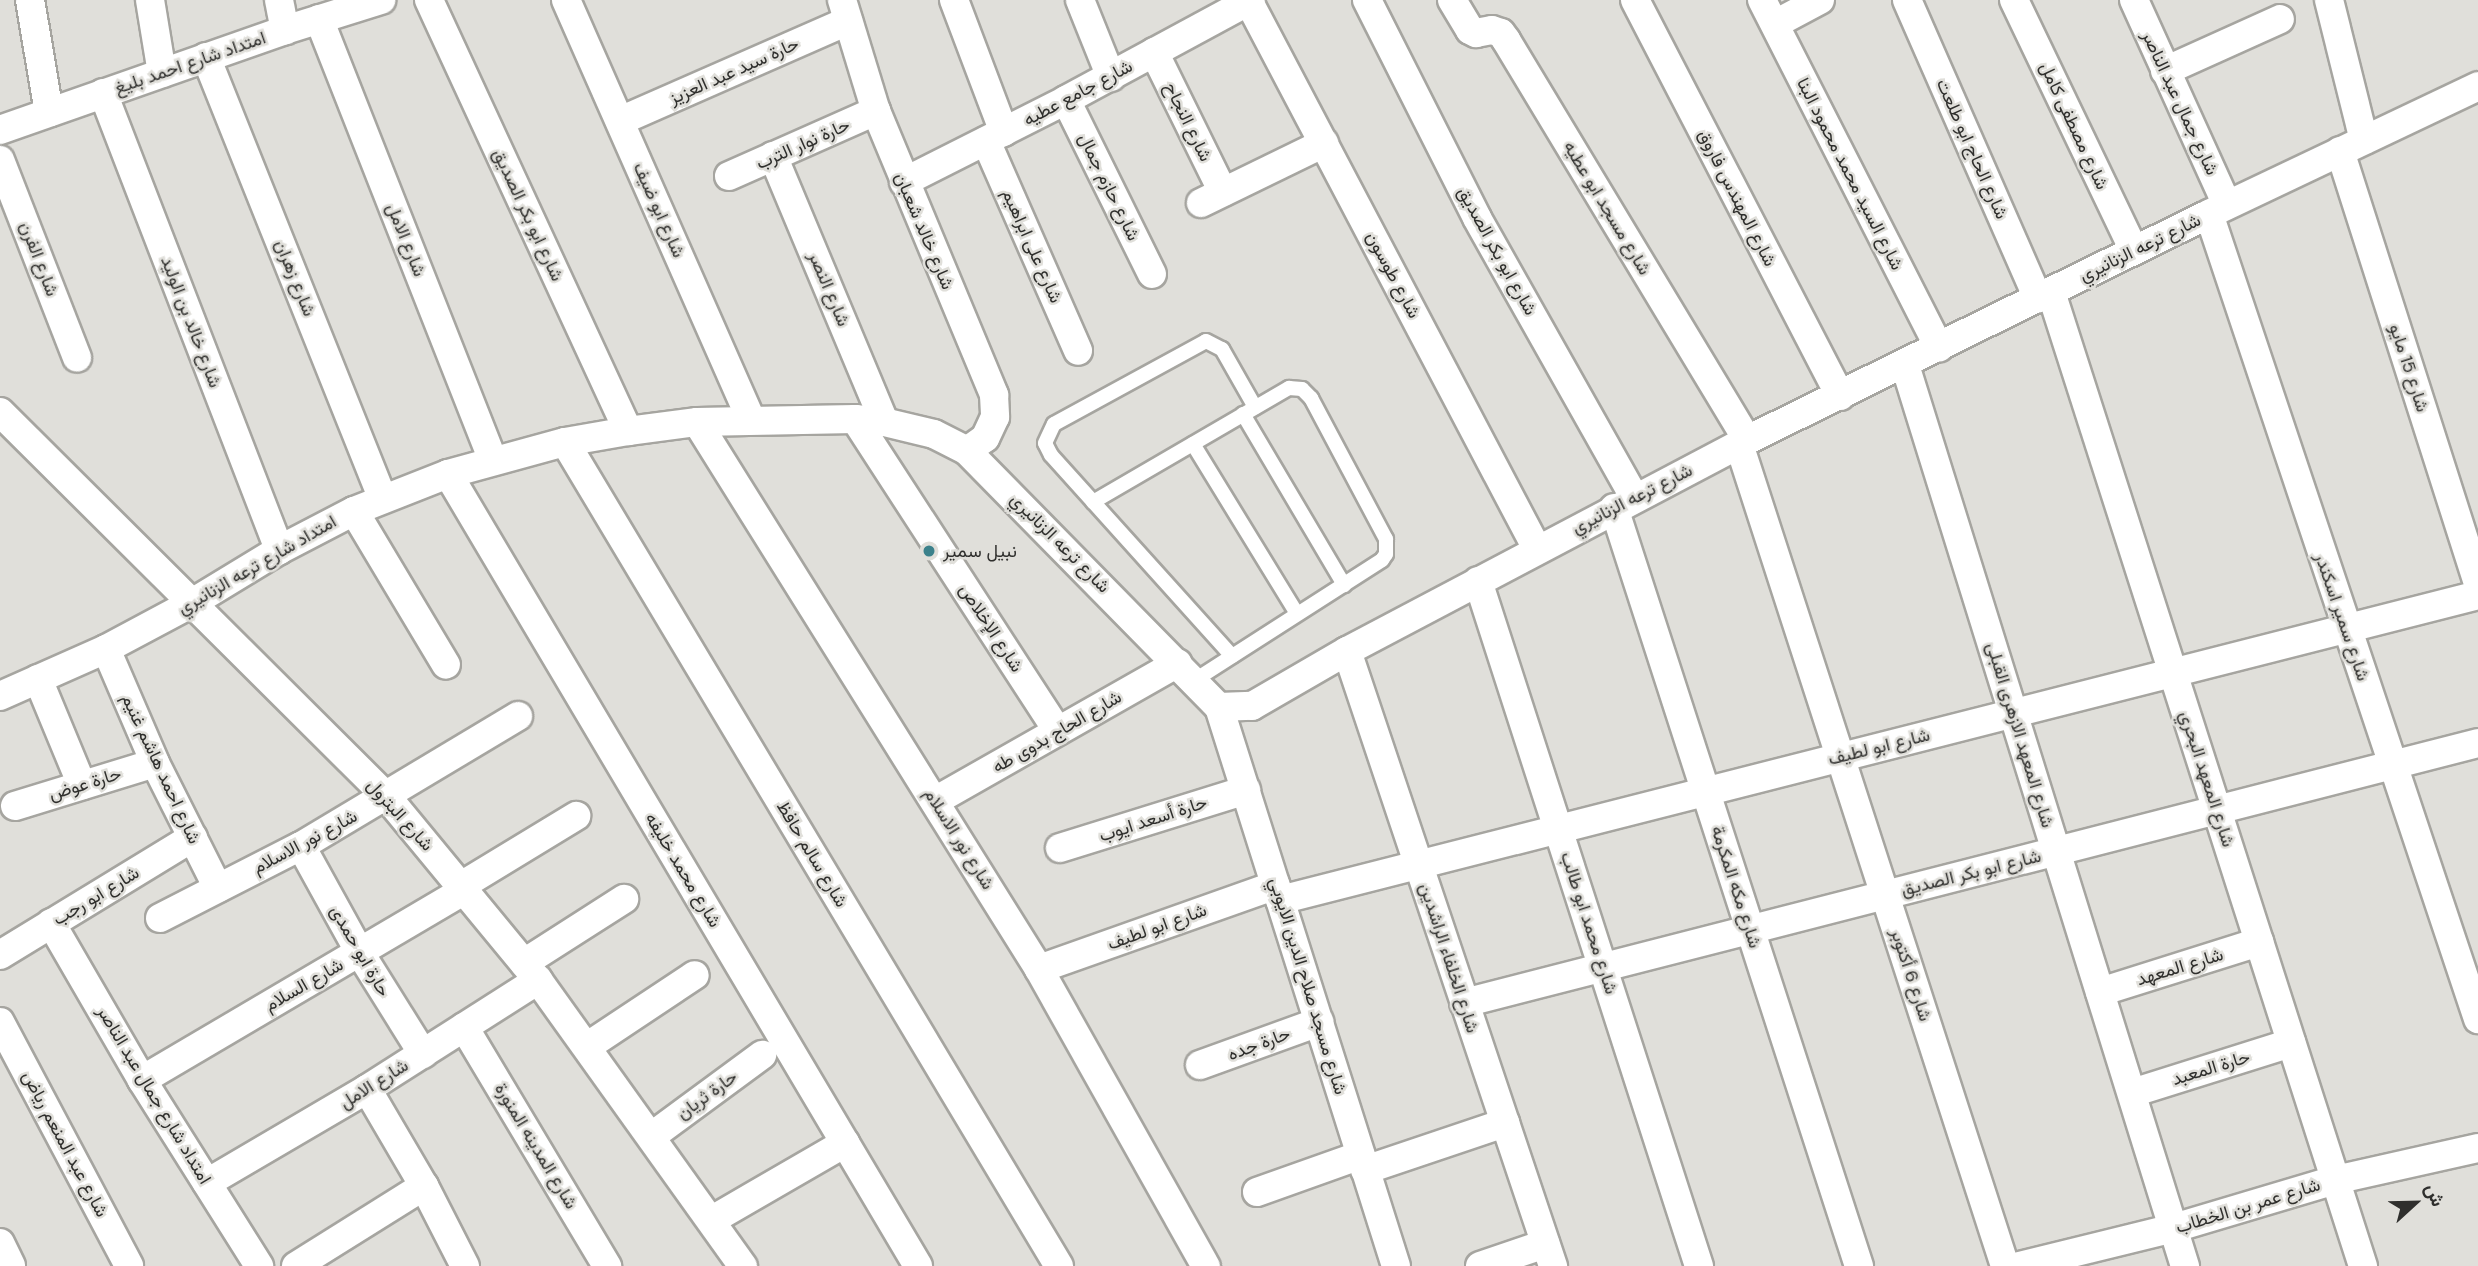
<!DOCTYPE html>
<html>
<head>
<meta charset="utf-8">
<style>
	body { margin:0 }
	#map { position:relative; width:2478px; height:1266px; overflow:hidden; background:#e0dfda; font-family:"DM Sans",Vazirmatn,sans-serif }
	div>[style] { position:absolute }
	.roads { filter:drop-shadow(2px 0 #a6a5a0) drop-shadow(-2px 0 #a6a5a0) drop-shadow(0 2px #a6a5a0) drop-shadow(0 -2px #a6a5a0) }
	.service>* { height:14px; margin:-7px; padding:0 7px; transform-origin:7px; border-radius:7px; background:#fff }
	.minor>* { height:28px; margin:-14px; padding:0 14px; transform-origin:14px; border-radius:14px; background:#fff }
	.dots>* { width:19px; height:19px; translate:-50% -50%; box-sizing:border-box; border:4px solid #e0dfda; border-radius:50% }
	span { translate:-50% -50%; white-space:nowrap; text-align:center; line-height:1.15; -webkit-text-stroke:5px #e0dfda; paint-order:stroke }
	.street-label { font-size:18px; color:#2f2f2d }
	.poi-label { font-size:18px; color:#2f2f2d }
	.left { translate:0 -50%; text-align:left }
	.north { position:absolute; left:2380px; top:1168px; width:70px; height:70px; -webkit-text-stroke:5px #e0dfda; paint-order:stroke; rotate:68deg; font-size:19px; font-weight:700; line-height:28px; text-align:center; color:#2f2f2d }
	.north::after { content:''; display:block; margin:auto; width:24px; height:32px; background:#2f2f2d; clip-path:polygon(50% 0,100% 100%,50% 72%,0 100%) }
</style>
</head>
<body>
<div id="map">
	<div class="roads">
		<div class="service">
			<i style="left:1243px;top:414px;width:199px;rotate:59.4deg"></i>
			<i style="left:1193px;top:444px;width:199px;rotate:58.5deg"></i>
			<i style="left:1093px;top:502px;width:227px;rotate:-30.2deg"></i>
			<i style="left:1289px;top:388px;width:13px;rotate:4deg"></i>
			<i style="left:1302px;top:389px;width:13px;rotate:45deg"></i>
			<i style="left:1311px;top:398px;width:160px;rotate:62deg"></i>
			<i style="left:1386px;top:539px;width:15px;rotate:90deg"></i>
			<i style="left:1386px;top:554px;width:7px;rotate:124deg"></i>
			<i style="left:1382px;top:560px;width:222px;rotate:147.3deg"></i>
			<i style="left:1232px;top:656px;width:270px;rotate:-132deg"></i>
			<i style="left:1051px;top:455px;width:13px;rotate:-117deg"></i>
			<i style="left:1045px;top:443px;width:21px;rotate:-65deg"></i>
			<i style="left:1054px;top:424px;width:173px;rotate:-28.6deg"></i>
			<i style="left:1206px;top:341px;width:18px;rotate:27deg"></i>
			<i style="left:1222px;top:349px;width:67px;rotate:60.4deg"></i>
		</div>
		<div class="minor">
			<i style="left:30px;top:0;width:114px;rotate:80.4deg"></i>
			<i style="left:150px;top:0;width:74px;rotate:80.7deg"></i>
			<i style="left:279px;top:0;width:31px;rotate:79deg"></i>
			<i style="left:429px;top:0;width:475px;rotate:65.2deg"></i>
			<i style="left:566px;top:0;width:459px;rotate:66.2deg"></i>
			<i style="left:842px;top:0;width:116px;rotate:73deg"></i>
			<i style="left:876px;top:111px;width:308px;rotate:67.4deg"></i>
			<i style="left:994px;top:395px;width:22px;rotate:87deg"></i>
			<i style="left:995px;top:417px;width:23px;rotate:115deg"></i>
			<i style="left:985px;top:438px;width:22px;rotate:144deg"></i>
			<i style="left:954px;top:0;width:141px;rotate:69.3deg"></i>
			<i style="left:1080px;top:0;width:83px;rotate:68.1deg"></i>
			<i style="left:1367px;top:0;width:244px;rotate:63.2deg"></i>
			<i style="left:1477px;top:218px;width:322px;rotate:60.6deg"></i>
			<i style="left:1452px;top:0;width:35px;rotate:59deg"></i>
			<i style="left:1470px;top:30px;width:7px;rotate:27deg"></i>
			<i style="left:1476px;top:33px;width:16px;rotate:-11deg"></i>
			<i style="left:1492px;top:30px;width:9px;rotate:18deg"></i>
			<i style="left:1501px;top:33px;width:9px;rotate:54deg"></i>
			<i style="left:1506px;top:40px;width:467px;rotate:58.9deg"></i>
			<i style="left:1635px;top:0;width:446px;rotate:62.6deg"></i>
			<i style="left:1762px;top:0;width:390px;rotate:63deg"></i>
			<i style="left:1907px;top:0;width:326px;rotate:66.3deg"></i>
			<i style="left:2014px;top:0;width:278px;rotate:64.4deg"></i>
			<i style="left:2134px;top:0;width:225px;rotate:65.6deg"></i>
			<i style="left:2329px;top:0;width:144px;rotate:76deg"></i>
			<i style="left:1249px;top:2px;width:618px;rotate:62.23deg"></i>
			<i style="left:319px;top:19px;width:475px;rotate:68.5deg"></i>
			<i style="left:1775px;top:24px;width:51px;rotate:-28.1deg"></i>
			<i style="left:1154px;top:52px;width:156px;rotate:63.8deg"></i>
			<i style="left:206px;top:57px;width:476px;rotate:68.2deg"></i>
			<i style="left:2165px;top:71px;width:126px;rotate:-24.3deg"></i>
			<i style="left:103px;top:93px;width:490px;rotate:68.9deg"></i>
			<i style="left:1066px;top:100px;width:194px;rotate:63.7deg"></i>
			<i style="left:620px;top:121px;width:249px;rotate:-23.7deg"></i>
			<i style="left:0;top:130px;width:302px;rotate:-19.3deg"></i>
			<i style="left:285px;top:30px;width:101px;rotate:-17.4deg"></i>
			<i style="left:986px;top:141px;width:229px;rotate:66.3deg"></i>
			<i style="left:2340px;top:151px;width:454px;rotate:72.3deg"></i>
			<i style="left:773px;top:156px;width:288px;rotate:67.3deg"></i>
			<i style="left:0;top:160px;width:212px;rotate:68.7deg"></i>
			<i style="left:729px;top:176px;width:161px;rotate:-23.9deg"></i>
			<i style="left:904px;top:182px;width:182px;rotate:-26.8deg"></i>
			<i style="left:1066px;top:100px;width:210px;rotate:-28.4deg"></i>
			<i style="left:1201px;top:203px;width:137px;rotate:-26deg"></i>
			<i style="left:2209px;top:214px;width:849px;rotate:71.52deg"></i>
			<i style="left:2051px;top:292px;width:1023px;rotate:72.24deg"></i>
			<i style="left:1905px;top:365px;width:944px;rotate:72.74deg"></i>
			<i style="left:0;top:412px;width:546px;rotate:44.85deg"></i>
			<i style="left:387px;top:797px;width:237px;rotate:50.5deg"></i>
			<i style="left:538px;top:980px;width:352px;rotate:54.4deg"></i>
			<i style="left:855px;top:419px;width:372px;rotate:57deg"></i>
			<i style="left:697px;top:422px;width:645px;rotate:57.99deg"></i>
			<i style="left:1039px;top:969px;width:341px;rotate:60.7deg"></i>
			<i style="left:565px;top:442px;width:961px;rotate:59.06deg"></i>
			<i style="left:1739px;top:444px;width:864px;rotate:72.07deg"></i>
			<i style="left:448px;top:474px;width:921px;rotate:59.31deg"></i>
			<i style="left:1614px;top:508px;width:797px;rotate:72.09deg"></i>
			<i style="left:354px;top:511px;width:179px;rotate:59.1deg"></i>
			<i style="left:1478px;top:581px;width:720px;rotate:72.12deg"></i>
			<i style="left:106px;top:649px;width:124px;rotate:66.7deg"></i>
			<i style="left:155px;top:763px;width:140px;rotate:63.3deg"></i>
			<i style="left:1347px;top:651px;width:649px;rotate:71.48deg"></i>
			<i style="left:38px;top:679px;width:115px;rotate:67.5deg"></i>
			<i style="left:0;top:696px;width:116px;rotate:-23.9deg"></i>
			<i style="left:106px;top:649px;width:98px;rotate:-28.1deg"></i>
			<i style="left:192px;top:603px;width:102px;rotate:-31.3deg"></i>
			<i style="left:279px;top:550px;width:85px;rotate:-27.5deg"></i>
			<i style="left:354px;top:511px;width:101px;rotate:-21.5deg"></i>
			<i style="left:448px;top:474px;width:121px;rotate:-15.3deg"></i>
			<i style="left:565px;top:442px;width:64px;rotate:-9.9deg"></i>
			<i style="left:628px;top:431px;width:70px;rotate:-7.4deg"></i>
			<i style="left:697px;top:422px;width:158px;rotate:-1.1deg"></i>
			<i style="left:855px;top:419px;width:29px;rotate:6deg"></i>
			<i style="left:884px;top:422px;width:51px;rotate:13.5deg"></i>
			<i style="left:934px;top:434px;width:37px;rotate:27deg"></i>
			<i style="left:967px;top:451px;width:359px;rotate:45.5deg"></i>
			<i style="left:1219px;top:707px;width:33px;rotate:-2deg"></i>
			<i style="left:1252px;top:706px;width:110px;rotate:-30.1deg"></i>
			<i style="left:1347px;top:651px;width:443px;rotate:-27.8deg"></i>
			<i style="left:1739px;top:444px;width:523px;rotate:-26.08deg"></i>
			<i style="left:2209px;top:214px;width:298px;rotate:-25.4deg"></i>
			<i style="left:1219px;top:707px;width:586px;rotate:72.43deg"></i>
			<i style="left:935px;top:801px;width:279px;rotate:-29.6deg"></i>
			<i style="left:15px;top:806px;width:146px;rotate:-17.1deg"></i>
			<i style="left:301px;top:846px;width:122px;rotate:61.1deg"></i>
			<i style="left:360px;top:953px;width:119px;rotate:58deg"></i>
			<i style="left:1060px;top:848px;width:195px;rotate:-17.3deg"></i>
			<i style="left:461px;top:886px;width:135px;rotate:-31.3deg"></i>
			<i style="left:1280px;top:900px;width:1236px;rotate:-14.28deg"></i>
			<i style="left:160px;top:918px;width:158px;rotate:-27.1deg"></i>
			<i style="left:301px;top:846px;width:253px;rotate:-30.9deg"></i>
			<i style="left:51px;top:923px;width:181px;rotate:59.9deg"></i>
			<i style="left:142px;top:1080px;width:220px;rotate:57.8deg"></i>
			<i style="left:0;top:955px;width:226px;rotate:-31.4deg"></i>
			<i style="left:524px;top:963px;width:119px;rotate:-32.6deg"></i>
			<i style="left:1039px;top:969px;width:251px;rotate:-19.5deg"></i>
			<i style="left:2100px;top:992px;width:167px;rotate:-17.5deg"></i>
			<i style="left:1464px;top:1003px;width:1047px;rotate:-14.38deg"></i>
			<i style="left:0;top:1022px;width:276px;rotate:62.1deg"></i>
			<i style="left:464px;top:1027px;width:279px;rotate:59.1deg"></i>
			<i style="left:588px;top:1046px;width:128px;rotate:-33.6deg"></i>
			<i style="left:1200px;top:1065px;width:127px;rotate:-19.9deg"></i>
			<i style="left:142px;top:1080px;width:375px;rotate:-30.5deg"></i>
			<i style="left:367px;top:1089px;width:113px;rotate:59.6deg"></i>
			<i style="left:424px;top:1186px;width:90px;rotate:62.9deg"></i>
			<i style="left:2132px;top:1093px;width:167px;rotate:-17.5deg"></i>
			<i style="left:652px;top:1136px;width:137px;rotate:-36.4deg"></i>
			<i style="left:1365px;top:1170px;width:148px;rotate:-18.6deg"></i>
			<i style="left:207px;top:1183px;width:186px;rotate:-30.4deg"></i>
			<i style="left:367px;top:1089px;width:203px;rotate:-32.5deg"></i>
			<i style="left:1257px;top:1192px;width:110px;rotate:-19.6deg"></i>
			<i style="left:712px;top:1220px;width:154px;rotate:-30.1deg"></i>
			<i style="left:0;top:1243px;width:25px;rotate:64deg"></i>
			<i style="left:296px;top:1266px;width:151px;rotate:-32deg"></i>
			<i style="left:1480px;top:1266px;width:69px;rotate:-18.7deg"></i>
			<i style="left:2019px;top:1266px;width:160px;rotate:-13.8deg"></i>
			<i style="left:2174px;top:1228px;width:168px;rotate:-16.6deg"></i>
			<i style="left:2335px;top:1180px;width:147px;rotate:-12.6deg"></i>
		</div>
	</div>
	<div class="dots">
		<i style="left:929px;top:551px;background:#3b818b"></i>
	</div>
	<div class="street-label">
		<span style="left:190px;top:63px;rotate:-19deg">امتداد شارع احمد بليغ</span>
		<span style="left:734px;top:71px;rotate:-24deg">حارة سيد عبد العزيز</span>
		<span style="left:1078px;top:93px;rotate:-28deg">شارع جامع عطيه</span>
		<span style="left:2180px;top:103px;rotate:65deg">شارع جمال عبد الناصر</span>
		<span style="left:1188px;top:122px;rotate:64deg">شارع النجاح</span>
		<span style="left:2074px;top:126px;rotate:65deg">شارع مصطفى كامل</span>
		<span style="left:803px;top:144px;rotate:-24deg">حارة نوار الترب</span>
		<span style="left:1972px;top:149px;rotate:66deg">شارع الحاج ابو طلعت</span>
		<span style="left:1850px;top:174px;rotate:63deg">شارع السيد محمد محمود البنا</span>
		<span style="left:1109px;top:187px;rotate:64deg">شارع حازم جمال</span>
		<span style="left:1737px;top:198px;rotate:63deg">شارع المهندس فاروق</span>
		<span style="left:1607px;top:208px;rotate:59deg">شارع مسجد ابو عطيه</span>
		<span style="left:659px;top:210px;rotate:66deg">شارع ابو ضيف</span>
		<span style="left:528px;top:215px;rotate:65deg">شارع ابو بكر الصديق</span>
		<span style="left:924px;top:231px;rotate:67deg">شارع خالد شعبان</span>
		<span style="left:406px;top:240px;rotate:68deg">شارع الامل</span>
		<span style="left:1032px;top:246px;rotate:66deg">شارع على ابراهيم</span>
		<span style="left:2140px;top:248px;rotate:-26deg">شارع ترعه الزنانيري</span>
		<span style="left:1497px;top:251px;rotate:61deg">شارع ابو بكر الصديق</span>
		<span style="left:39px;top:259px;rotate:69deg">شارع الفرن</span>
		<span style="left:1393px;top:275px;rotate:62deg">شارع طوسون</span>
		<span style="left:295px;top:278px;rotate:68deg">شارع زهران</span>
		<span style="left:829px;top:289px;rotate:67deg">شارع النصر</span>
		<span style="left:191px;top:322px;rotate:69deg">شارع خالد بن الوليد</span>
		<span style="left:2409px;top:368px;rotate:72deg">شارع 15 مايو</span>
		<span style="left:1632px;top:499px;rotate:-27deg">شارع ترعه الزنانيري</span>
		<span style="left:1060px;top:543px;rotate:45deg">شارع ترعه الزنانيري</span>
		<span style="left:257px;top:565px;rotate:-30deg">امتداد شارع ترعه الزنانيري</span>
		<span style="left:2342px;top:617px;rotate:71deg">شارع سمير اسكندر</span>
		<span style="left:991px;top:628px;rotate:57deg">شارع الإخلاص</span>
		<span style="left:1057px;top:732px;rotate:-30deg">شارع الحاج بدوى طه</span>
		<span style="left:2020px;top:735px;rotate:73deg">شارع المعهد الازهرى القبلى</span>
		<span style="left:1879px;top:747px;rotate:-14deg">شارع ابو لطيف</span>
		<span style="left:161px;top:769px;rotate:65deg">شارع احمد هاشم غنيم</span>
		<span style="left:2207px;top:779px;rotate:72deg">شارع المعهد البحري</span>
		<span style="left:85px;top:784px;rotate:-17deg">حارة عوض</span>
		<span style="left:400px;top:815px;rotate:48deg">شارع البترول</span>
		<span style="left:1153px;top:819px;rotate:-18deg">حارة أسعد ايوب</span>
		<span style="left:959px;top:839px;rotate:58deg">شارع نور الاسلام</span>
		<span style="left:305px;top:842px;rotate:-28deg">شارع نور الاسلام</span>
		<span style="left:812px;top:854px;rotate:59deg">شارع سالم حافظ</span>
		<span style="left:683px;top:870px;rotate:59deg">شارع محمد خليفه</span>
		<span style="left:1971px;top:873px;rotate:-14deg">شارع ابو بكر الصديق</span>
		<span style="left:1736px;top:887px;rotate:72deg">شارع مكه المكرمة</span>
		<span style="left:96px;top:896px;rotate:-31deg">شارع ابو رجب</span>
		<span style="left:1589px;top:923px;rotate:72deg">شارع محمد ابو طالب</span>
		<span style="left:1157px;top:927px;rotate:-20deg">شارع ابو لطيف</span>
		<span style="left:360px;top:951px;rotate:60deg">حارة ابو حمدى</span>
		<span style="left:1449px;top:958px;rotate:72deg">شارع الخلفاء الراشدين</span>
		<span style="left:2180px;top:967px;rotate:-17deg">شارع المعهد</span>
		<span style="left:1911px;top:975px;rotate:72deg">شارع 6 أكتوبر</span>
		<span style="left:304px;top:985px;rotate:-30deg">شارع السلام</span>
		<span style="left:1308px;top:986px;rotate:73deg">شارع مسجد صلاح الدين الايوبي</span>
		<span style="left:1259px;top:1044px;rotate:-20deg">حارة جده</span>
		<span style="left:2211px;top:1068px;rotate:-17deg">حارة المعبد</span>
		<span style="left:374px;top:1084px;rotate:-32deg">شارع الامل</span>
		<span style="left:154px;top:1095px;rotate:59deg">امتداد شارع جمال عبد الناصر</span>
		<span style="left:707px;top:1095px;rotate:-36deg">حارة ثريان</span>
		<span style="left:65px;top:1144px;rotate:62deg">شارع عبد المنعم رياض</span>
		<span style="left:536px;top:1146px;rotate:59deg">شارع المدينه المنورة</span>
		<span style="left:2248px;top:1206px;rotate:-17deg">شارع عمر بن الخطاب</span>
	</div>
	<div class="poi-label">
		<span class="left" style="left:943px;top:551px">نبيل سمير</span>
	</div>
	<div class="north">ش</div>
</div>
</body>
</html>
